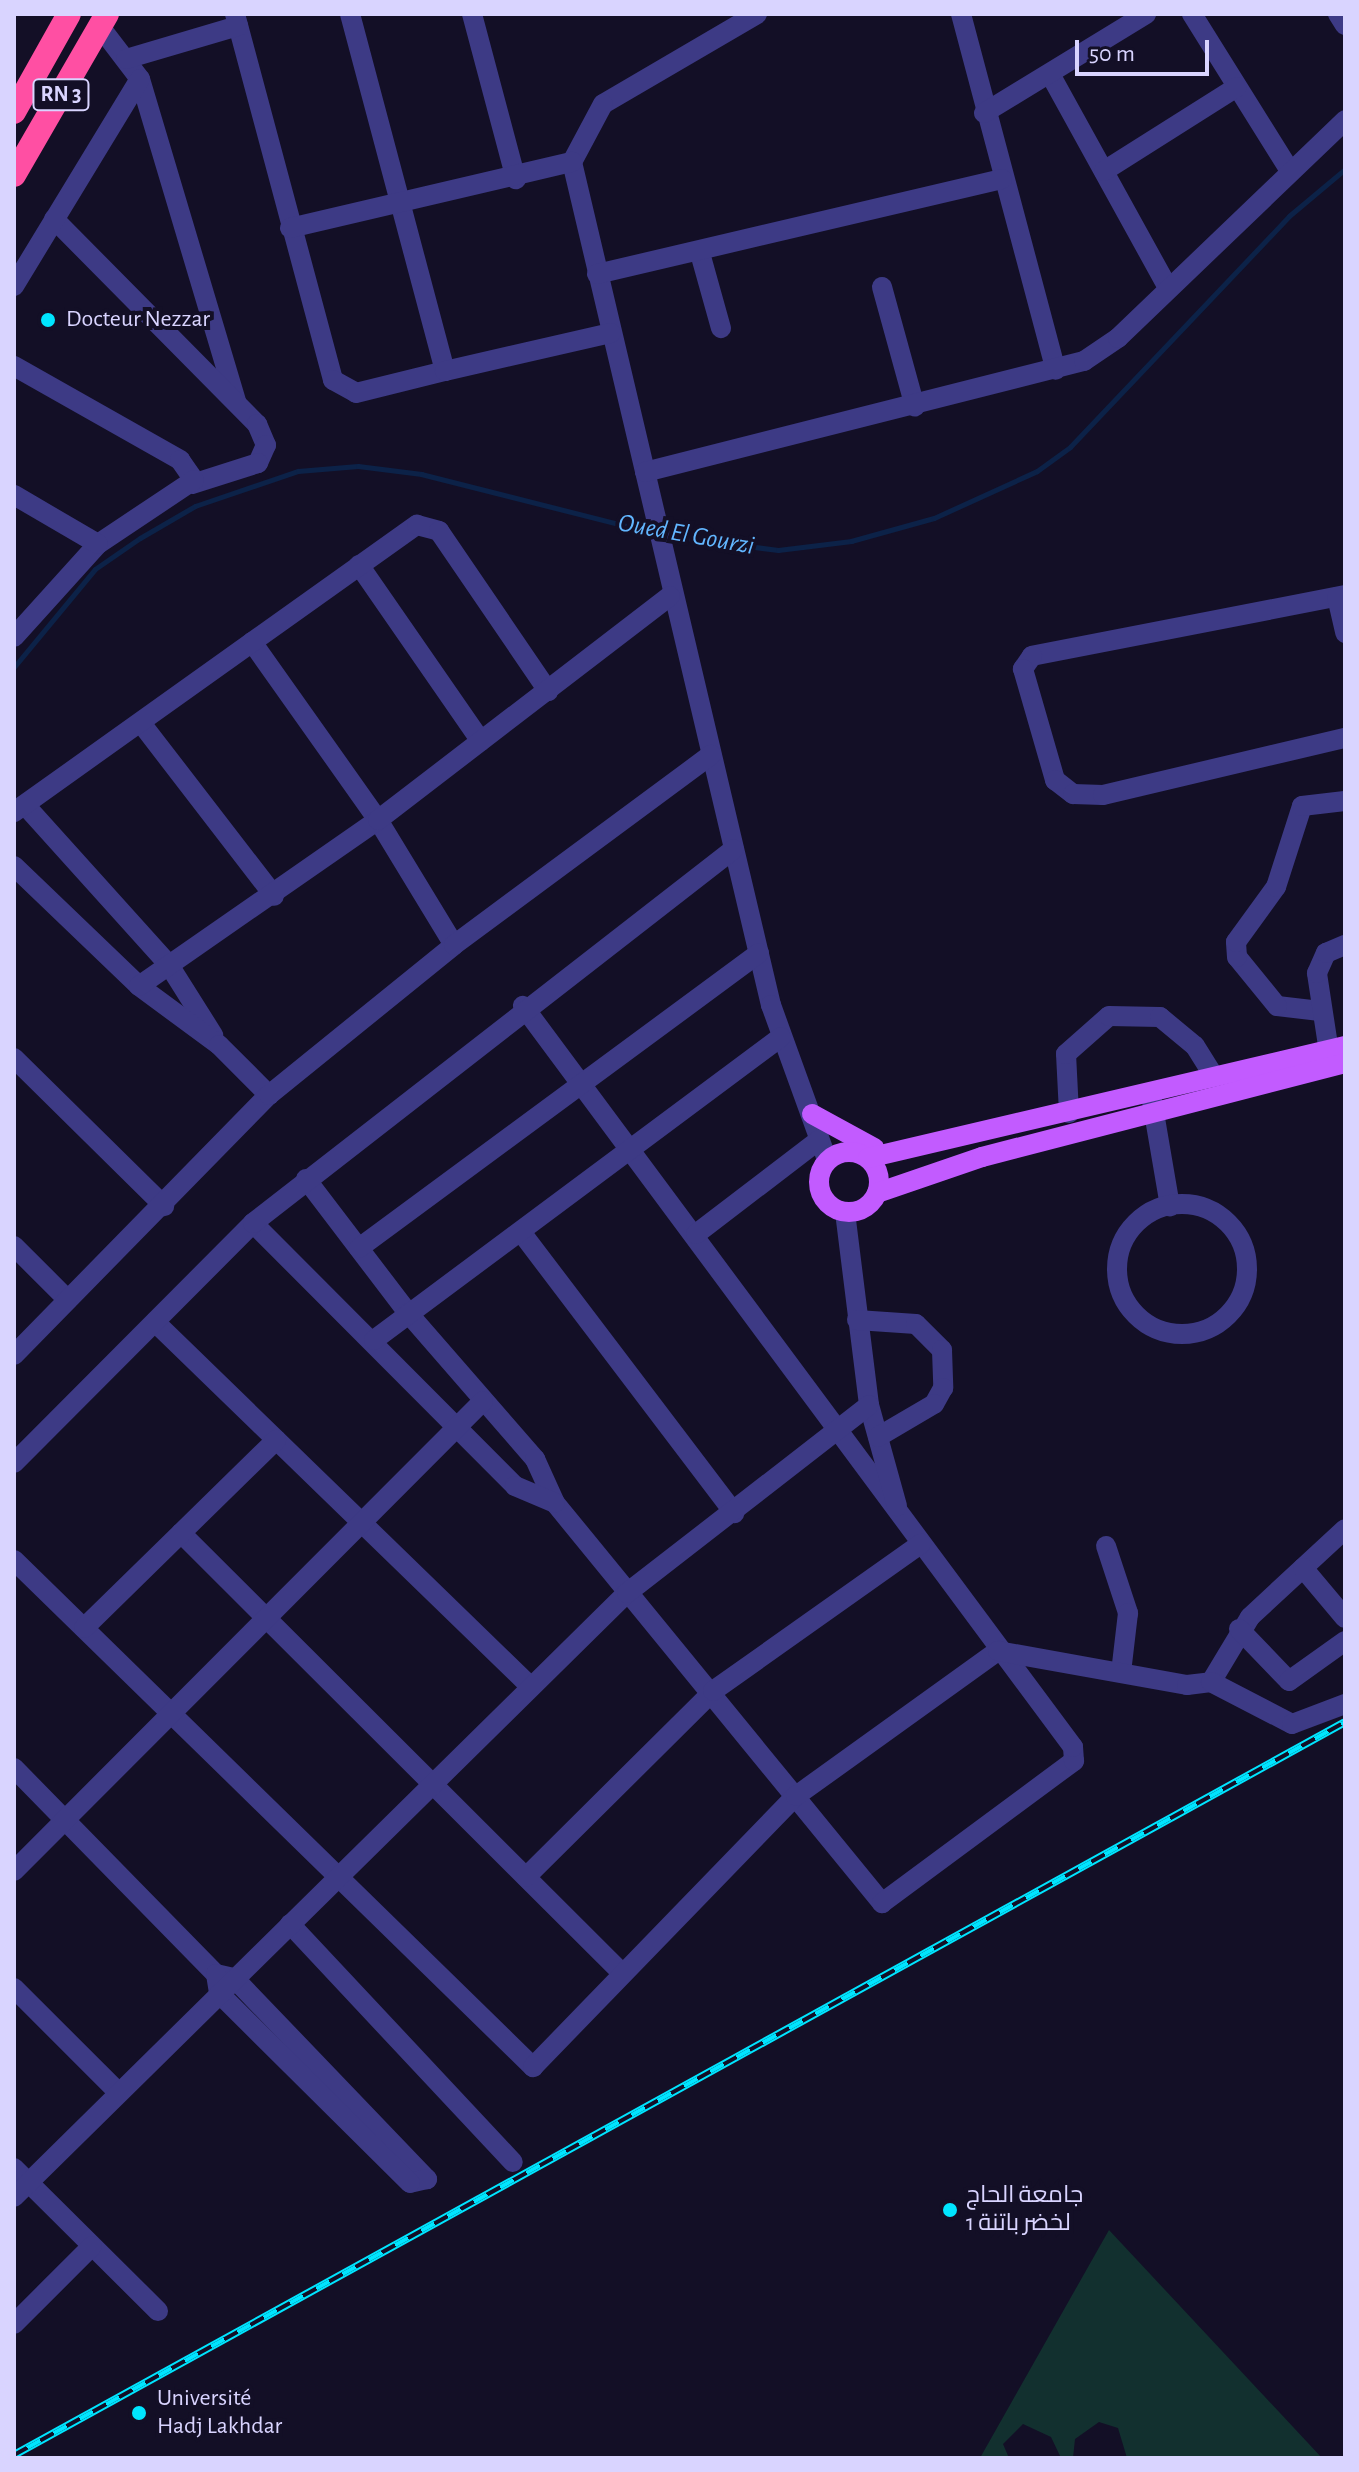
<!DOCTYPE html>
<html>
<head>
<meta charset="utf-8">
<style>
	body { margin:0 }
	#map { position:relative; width:1359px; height:2472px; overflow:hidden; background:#130f26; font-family:"Alegreya Sans",Cairo,sans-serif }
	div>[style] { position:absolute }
	.green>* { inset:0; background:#12302f }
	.stream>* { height:5px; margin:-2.5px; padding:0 2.5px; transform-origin:2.5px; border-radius:2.5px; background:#0c2248 }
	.minor>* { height:20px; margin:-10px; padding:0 10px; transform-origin:10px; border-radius:10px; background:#3d3a85 }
	.minor>.ring { margin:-10px; padding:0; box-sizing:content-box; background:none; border:20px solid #3d3a85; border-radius:50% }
	.major>* { height:20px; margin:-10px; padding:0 10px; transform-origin:10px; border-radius:10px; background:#c25bff }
	.major>.ring { margin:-10px; padding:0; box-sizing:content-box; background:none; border:20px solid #c25bff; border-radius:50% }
	.highway>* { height:24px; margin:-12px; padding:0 12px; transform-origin:12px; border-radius:12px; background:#ff4fa3 }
	.rail>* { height:8px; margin-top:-4px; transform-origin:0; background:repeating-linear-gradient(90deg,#130f26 0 15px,#00e5ff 0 30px); box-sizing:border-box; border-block:2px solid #00e5ff }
	.dots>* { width:22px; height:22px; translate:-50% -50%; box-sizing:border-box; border:4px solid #130f26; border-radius:50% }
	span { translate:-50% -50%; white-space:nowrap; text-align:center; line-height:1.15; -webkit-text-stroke:8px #130f26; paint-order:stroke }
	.shield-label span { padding:2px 6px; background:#130f26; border:2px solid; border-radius:6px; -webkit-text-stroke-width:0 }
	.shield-label { font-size:22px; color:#d9d4ff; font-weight:700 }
	.poi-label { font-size:24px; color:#d9d4ff }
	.left { translate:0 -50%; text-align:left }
	.water-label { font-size:26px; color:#62b6ff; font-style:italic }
	.frame { position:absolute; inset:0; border:16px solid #d9d4ff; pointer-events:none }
	.scale { position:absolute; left:1075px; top:40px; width:134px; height:36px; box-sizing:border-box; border:4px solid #d9d4ff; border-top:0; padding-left:10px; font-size:24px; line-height:28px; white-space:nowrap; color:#d9d4ff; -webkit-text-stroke:6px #130f26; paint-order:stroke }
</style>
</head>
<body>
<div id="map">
	<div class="green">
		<i style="clip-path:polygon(1109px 2230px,1322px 2458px,1127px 2458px,1118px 2428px,1099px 2422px,1075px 2439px,1073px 2458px,1061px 2458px,1051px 2437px,1023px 2424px,1003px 2444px,1009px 2458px,980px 2458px)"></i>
	</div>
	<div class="stream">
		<i style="left:665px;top:535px;width:114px;rotate:7.6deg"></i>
		<i style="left:778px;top:550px;width:74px;rotate:-7deg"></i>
		<i style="left:851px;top:541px;width:86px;rotate:-15.5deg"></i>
		<i style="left:934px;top:518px;width:113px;rotate:-24.5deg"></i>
		<i style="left:1037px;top:471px;width:41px;rotate:-36deg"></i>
		<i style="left:1070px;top:447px;width:318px;rotate:-46.5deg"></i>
		<i style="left:1289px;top:216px;width:73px;rotate:-40deg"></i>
		<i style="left:14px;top:667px;width:127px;rotate:-50.4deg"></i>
		<i style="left:95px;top:569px;width:55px;rotate:-34.6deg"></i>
		<i style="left:140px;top:538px;width:64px;rotate:-30.2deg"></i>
		<i style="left:195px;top:506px;width:109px;rotate:-18.8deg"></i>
		<i style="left:298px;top:471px;width:60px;rotate:-4.8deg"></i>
		<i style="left:358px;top:466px;width:64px;rotate:7.2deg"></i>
		<i style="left:421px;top:474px;width:241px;rotate:14.2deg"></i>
	</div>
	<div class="minor">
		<i style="left:235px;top:14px;width:379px;rotate:75deg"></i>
		<i style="left:333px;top:380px;width:26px;rotate:29deg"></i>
		<i style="left:356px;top:393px;width:92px;rotate:-13.9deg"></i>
		<i style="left:445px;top:371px;width:369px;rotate:-104.9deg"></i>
		<i style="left:472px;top:14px;width:171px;rotate:75.1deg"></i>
		<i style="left:757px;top:14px;width:178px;rotate:149.7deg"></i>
		<i style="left:603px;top:104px;width:66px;rotate:118.1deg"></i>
		<i style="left:572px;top:162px;width:866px;rotate:76.72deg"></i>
		<i style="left:771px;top:1005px;width:165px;rotate:70.1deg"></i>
		<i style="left:961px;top:14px;width:368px;rotate:75.1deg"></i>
		<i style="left:1192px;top:14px;width:183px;rotate:58deg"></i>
		<i style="left:1338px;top:14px;width:13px;rotate:58deg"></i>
		<i style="left:101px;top:28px;width:64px;rotate:52.6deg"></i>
		<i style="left:140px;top:79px;width:337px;rotate:73.4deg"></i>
		<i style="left:126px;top:59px;width:117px;rotate:-16.4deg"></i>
		<i style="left:1050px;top:74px;width:240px;rotate:61.1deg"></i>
		<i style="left:984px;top:113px;width:190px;rotate:-31.4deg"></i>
		<i style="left:1104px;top:171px;width:157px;rotate:-32.3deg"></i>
		<i style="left:54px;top:219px;width:289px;rotate:45.3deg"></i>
		<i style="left:257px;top:424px;width:23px;rotate:67deg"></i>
		<i style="left:266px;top:445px;width:20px;rotate:114deg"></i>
		<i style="left:258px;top:463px;width:69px;rotate:162.3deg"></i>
		<i style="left:290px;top:228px;width:290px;rotate:-13.2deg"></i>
		<i style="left:700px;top:253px;width:78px;rotate:74.4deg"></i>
		<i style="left:597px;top:274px;width:416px;rotate:-13.2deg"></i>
		<i style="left:14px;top:286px;width:242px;rotate:-58.7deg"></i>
		<i style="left:882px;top:287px;width:124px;rotate:74.6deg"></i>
		<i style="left:14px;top:366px;width:191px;rotate:29.5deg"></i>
		<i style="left:180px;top:460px;width:24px;rotate:55deg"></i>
		<i style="left:194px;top:480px;width:115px;rotate:146.3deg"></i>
		<i style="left:98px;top:544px;width:125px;rotate:132.1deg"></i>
		<i style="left:445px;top:371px;width:170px;rotate:-12.9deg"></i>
		<i style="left:645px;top:472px;width:453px;rotate:-14.2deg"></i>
		<i style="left:1084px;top:361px;width:41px;rotate:-34.1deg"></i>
		<i style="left:1118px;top:338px;width:315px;rotate:-43.8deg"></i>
		<i style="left:14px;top:495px;width:97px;rotate:30.3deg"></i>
		<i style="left:359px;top:565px;width:214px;rotate:55.3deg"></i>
		<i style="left:1345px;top:595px;width:319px;rotate:169deg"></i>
		<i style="left:1032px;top:656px;width:16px;rotate:125deg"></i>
		<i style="left:1023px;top:669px;width:116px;rotate:73.9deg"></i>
		<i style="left:1055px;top:780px;width:23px;rotate:38deg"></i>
		<i style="left:1073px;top:794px;width:30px;rotate:2deg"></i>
		<i style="left:1103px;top:795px;width:249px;rotate:-13.3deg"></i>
		<i style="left:1337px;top:597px;width:37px;rotate:77deg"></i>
		<i style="left:252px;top:642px;width:218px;rotate:54.7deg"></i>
		<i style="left:378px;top:820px;width:146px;rotate:58.7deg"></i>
		<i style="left:141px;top:723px;width:218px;rotate:52.4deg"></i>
		<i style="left:25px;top:805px;width:215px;rotate:48deg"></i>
		<i style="left:169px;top:965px;width:83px;rotate:57.8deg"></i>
		<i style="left:14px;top:812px;width:495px;rotate:-35.5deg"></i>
		<i style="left:417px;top:525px;width:23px;rotate:15deg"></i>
		<i style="left:439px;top:531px;width:194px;rotate:55.7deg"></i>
		<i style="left:14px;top:866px;width:173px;rotate:43.8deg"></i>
		<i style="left:139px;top:986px;width:99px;rotate:36.4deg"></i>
		<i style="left:219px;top:1045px;width:71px;rotate:45deg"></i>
		<i style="left:139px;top:986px;width:291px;rotate:-34.8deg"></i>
		<i style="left:378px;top:820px;width:368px;rotate:-37.5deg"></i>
		<i style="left:1320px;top:1011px;width:43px;rotate:-173.4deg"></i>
		<i style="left:1277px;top:1006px;width:63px;rotate:-129.2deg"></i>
		<i style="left:1237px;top:957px;width:15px;rotate:-94deg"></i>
		<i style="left:1236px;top:942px;width:68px;rotate:-54deg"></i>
		<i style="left:1276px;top:887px;width:85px;rotate:-72.2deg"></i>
		<i style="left:1302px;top:806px;width:43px;rotate:-6.6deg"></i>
		<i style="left:14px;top:1058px;width:211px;rotate:44.6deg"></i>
		<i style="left:1331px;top:1065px;width:93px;rotate:-98.7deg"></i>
		<i style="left:1317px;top:973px;width:22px;rotate:-66deg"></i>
		<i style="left:1326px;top:953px;width:21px;rotate:-23deg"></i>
		<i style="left:1151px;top:1095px;width:113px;rotate:80.3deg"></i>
		<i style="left:1069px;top:1113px;width:59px;rotate:-92.9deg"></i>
		<i style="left:1066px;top:1054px;width:57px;rotate:-41.5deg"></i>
		<i style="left:1109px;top:1016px;width:51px;rotate:1.1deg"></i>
		<i style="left:1160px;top:1017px;width:45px;rotate:39.6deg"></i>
		<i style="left:1195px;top:1046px;width:36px;rotate:58deg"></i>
		<i style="left:306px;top:1179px;width:168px;rotate:52.7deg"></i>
		<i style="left:408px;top:1313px;width:194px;rotate:49deg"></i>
		<i style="left:535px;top:1459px;width:48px;rotate:65.6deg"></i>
		<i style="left:555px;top:1503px;width:517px;rotate:50.73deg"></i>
		<i style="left:882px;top:1903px;width:239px;rotate:-36.5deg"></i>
		<i style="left:1074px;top:1761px;width:14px;rotate:-94deg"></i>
		<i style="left:1073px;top:1747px;width:923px;rotate:-126.58deg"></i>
		<i class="ring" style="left:1117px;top:1204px;width:110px;height:110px"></i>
		<i style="left:845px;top:1212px;width:194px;rotate:82.9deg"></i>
		<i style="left:869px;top:1405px;width:105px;rotate:74.5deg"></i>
		<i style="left:253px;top:1223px;width:371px;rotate:45.1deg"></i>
		<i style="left:515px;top:1486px;width:43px;rotate:23deg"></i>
		<i style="left:521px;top:1232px;width:353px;rotate:52.8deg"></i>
		<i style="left:696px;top:1234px;width:155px;rotate:-37.4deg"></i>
		<i style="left:14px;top:1246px;width:76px;rotate:45deg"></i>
		<i style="left:359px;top:1248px;width:497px;rotate:-36.4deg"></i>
		<i style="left:857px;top:1320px;width:59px;rotate:3.9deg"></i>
		<i style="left:916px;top:1324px;width:37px;rotate:45deg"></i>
		<i style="left:942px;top:1350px;width:38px;rotate:88deg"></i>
		<i style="left:943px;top:1388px;width:18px;rotate:119deg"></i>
		<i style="left:934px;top:1404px;width:65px;rotate:149.5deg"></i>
		<i style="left:155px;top:1322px;width:524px;rotate:44.15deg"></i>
		<i style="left:374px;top:1340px;width:507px;rotate:-36.67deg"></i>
		<i style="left:14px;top:1355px;width:364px;rotate:-45.6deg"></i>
		<i style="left:269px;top:1095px;width:238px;rotate:-39deg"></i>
		<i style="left:454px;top:945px;width:320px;rotate:-36.5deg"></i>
		<i style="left:14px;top:1463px;width:339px;rotate:-45.1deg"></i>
		<i style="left:253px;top:1223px;width:609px;rotate:-37.87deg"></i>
		<i style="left:181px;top:1533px;width:624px;rotate:44.94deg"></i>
		<i style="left:1106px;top:1546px;width:71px;rotate:71.8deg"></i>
		<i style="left:1128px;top:1613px;width:60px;rotate:96.7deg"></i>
		<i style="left:14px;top:1560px;width:726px;rotate:44.33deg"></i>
		<i style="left:533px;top:2067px;width:378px;rotate:-45.9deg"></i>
		<i style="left:796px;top:1796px;width:249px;rotate:-35.7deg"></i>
		<i style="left:998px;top:1651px;width:192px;rotate:10.2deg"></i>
		<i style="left:1187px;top:1685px;width:24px;rotate:-7deg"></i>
		<i style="left:1211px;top:1682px;width:76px;rotate:-59deg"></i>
		<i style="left:1250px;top:1617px;width:129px;rotate:-42.8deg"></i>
		<i style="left:1303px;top:1568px;width:65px;rotate:50deg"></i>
		<i style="left:84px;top:1628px;width:269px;rotate:-44.4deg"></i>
		<i style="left:1239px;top:1629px;width:72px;rotate:46.1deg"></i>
		<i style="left:1289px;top:1681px;width:69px;rotate:-35.5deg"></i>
		<i style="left:1211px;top:1682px;width:91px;rotate:27.4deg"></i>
		<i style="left:1292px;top:1724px;width:57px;rotate:-20.7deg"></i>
		<i style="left:14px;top:1768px;width:289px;rotate:45.6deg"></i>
		<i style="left:216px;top:1974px;width:18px;rotate:13deg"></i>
		<i style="left:234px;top:1978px;width:279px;rotate:46.2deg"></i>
		<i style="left:427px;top:2179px;width:17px;rotate:167deg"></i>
		<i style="left:410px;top:2183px;width:269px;rotate:-135.2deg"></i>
		<i style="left:219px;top:1993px;width:19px;rotate:-99deg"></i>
		<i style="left:14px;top:1871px;width:664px;rotate:-45.06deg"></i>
		<i style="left:526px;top:1877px;width:264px;rotate:-44.8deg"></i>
		<i style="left:713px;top:1691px;width:255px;rotate:-35.3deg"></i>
		<i style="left:290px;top:1924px;width:326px;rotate:46.9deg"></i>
		<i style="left:14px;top:1988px;width:148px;rotate:45deg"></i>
		<i style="left:14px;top:2168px;width:203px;rotate:44.8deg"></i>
		<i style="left:14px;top:2197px;width:861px;rotate:-44.58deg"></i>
		<i style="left:627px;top:1593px;width:306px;rotate:-37.8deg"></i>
		<i style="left:14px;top:2324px;width:110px;rotate:-45deg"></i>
	</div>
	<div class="major">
		<i style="left:812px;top:1114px;width:71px;rotate:28.7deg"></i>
		<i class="ring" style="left:819px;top:1152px;width:40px;height:40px"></i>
		<i style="left:868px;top:1158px;width:490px;rotate:-13.2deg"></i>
		<i style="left:877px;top:1193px;width:111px;rotate:-18.9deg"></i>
		<i style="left:982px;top:1157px;width:375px;rotate:-14.5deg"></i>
	</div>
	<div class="highway">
		<i style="left:14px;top:112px;width:112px;rotate:-60.7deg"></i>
		<i style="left:14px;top:175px;width:186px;rotate:-60deg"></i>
	</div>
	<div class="rail">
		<i style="left:14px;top:2455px;width:1519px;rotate:-28.84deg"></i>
	</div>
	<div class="dots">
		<i style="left:48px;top:320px;background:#00e5ff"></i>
		<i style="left:950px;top:2210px;background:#00e5ff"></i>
		<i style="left:139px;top:2413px;background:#00e5ff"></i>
	</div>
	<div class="shield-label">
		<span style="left:61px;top:95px">RN 3</span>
	</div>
	<div class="poi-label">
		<span class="left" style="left:66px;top:320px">Docteur Nezzar</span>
		<span class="left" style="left:966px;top:2210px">جامعة الحاج<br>لخضر باتنة 1</span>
		<span class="left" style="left:157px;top:2413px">Université<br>Hadj Lakhdar</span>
	</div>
	<div class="water-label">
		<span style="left:686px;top:535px;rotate:10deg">Oued El Gourzi</span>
	</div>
	<div class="frame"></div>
	<div class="scale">50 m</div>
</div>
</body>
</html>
